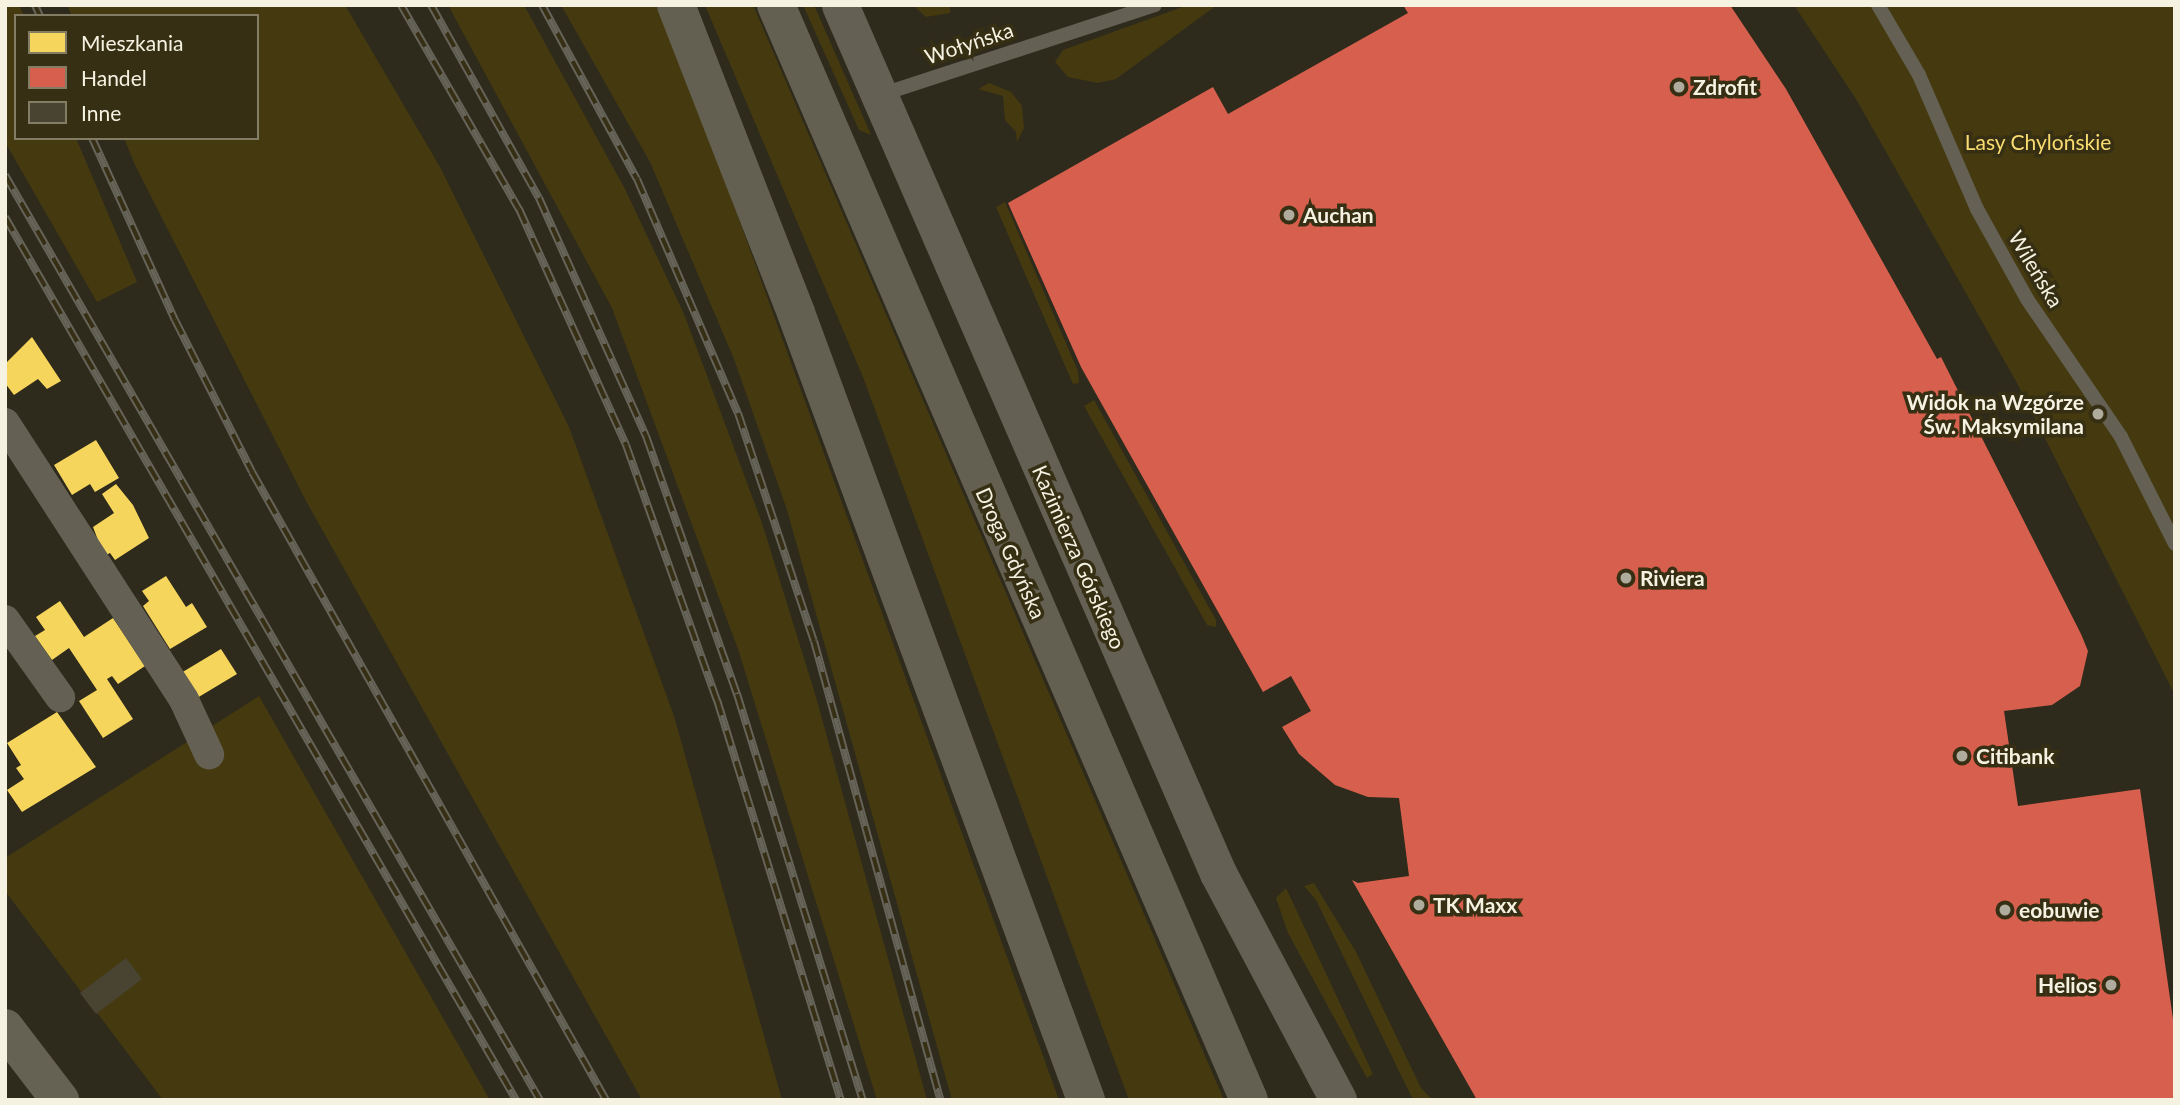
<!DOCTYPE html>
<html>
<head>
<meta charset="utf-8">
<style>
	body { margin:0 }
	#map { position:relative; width:2180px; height:1105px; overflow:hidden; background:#2e2a1c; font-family:Lato,sans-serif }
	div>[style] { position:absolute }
	.green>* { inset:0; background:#453a0f }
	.homes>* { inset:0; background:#f6d55c }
	.shops>* { inset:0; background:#d6604d }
	.building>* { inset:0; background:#494432 }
	.service>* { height:14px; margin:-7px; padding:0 7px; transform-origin:7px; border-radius:7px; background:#646054 }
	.minor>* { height:30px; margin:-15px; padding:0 15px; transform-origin:15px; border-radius:15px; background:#646054 }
	.tertiary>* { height:37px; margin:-18.5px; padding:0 18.5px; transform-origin:18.5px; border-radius:18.5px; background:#646054 }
	.secondary>* { height:38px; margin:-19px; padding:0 19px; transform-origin:19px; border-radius:19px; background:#656153 }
	.primary>* { height:38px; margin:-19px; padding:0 19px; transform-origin:19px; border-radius:19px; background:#646051 }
	.rail>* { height:8px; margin-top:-4px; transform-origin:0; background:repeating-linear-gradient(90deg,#362f14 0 16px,#666358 0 32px); box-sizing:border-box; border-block:2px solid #666358 }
	.dots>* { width:19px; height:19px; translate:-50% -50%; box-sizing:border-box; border:4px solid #362f14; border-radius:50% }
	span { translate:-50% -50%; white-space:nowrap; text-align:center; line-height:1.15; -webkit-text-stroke:7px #362f14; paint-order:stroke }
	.street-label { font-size:21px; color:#f6f2e2 }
	.poi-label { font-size:21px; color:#f6f2e2; font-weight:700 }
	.left { translate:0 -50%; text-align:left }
	.right { translate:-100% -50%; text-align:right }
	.park-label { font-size:21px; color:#f9dc70 }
	.frame { position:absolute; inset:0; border:7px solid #f6f2e2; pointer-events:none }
	.legend { position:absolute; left:14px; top:14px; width:245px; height:126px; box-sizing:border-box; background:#362f14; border:2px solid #837d66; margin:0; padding:9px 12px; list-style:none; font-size:21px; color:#f6f2e2 }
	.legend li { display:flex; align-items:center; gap:14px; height:35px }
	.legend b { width:35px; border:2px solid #837d66 }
</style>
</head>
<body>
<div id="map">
	<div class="green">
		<i style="clip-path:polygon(5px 5px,19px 5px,24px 16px,16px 16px,16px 138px,76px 138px,137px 282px,97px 302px,5px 142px)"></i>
		<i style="clip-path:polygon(67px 5px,345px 5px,440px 167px,569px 427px,674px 716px,782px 1100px,642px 1100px,305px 499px,135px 165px,124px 138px,257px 138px,257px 16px,72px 16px)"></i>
		<i style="clip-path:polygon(448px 5px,524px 5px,625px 189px,684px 314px,762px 523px,816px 697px,927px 1100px,877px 1100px,739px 652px,612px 308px)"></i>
		<i style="clip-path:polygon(561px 5px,656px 5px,725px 181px,1059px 1100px,952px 1100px,787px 510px,734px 359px,650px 162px)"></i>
		<i style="clip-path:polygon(705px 5px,753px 5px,1224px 1100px,1129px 1100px,863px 377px)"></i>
		<i style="clip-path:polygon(803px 5px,814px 5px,871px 135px,859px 130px)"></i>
		<i style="clip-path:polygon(913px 5px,950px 5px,950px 13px,926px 17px)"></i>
		<i style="clip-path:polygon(1188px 5px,1217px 5px,1116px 79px,1098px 83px,1068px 77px,1055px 62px,1063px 50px)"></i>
		<i style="clip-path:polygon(1794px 5px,2175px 5px,2175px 695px,2017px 383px,1856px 99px)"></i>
		<i style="clip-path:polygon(989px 83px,1011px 92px,1022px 106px,1024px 128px,1017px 142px,1016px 132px,1005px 120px,1003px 96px,978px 89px)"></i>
		<i style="clip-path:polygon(1005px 202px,1078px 371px,1079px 383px,1073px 384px,996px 207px)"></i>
		<i style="clip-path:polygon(1094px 400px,1216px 620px,1216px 627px,1207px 625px,1084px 406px)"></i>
		<i style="clip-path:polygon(259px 696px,490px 1100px,163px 1100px,5px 891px,5px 858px)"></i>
		<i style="clip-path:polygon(1314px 883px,1356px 952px,1421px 1088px,1433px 1100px,1413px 1100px,1316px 900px,1304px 886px)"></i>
		<i style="clip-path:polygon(1286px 888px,1373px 1074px,1367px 1078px,1288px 933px,1276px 898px)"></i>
	</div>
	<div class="homes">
		<i style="clip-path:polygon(32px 337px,61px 381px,47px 389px,38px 379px,14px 395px,5px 383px,5px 364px)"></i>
		<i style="clip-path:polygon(96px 440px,119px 478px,95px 492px,90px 484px,72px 495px,54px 465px)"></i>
		<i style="clip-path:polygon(116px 484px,133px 505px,149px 538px,115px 560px,110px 553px,104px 556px,93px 527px,114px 513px,102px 494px)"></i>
		<i style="clip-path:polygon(166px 576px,186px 607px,192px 603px,207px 627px,170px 649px,143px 606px,149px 601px,142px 591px)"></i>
		<i style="clip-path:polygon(60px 601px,84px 637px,113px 618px,145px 666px,118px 684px,112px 676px,107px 679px,133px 719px,103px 738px,79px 701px,97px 690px,69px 648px,52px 660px,35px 636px,45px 630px,36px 617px)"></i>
		<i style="clip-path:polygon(221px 649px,237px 674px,197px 698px,181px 673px)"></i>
		<i style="clip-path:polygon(57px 712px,96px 767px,22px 812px,7px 790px,24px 779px,16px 768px,21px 765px,7px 743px)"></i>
	</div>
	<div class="shops">
		<i style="clip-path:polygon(1403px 5px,1730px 5px,1786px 89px,1937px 359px,1941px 357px,2081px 634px,2088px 651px,2080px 686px,2052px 705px,2004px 711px,2018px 806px,2140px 789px,2175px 1033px,2175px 1100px,1477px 1100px,1352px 880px,1358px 883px,1409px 876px,1399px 798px,1368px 797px,1335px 785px,1299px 754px,1282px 727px,1311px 711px,1291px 676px,1263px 692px,1081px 367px,1008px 203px,1213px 87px,1228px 114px,1408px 13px)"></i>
	</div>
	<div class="building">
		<i style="clip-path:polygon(126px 958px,142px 979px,96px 1014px,80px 993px)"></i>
	</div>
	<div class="service">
		<i style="left:1878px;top:5px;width:81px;rotate:59.6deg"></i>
		<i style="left:1919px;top:75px;width:146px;rotate:66.6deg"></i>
		<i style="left:1977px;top:209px;width:103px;rotate:60.9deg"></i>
		<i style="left:2027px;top:299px;width:167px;rotate:55.7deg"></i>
		<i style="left:2121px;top:437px;width:120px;rotate:63.2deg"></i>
		<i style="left:880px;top:95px;width:289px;rotate:-18.1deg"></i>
	</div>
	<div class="minor">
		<i style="left:5px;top:423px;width:330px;rotate:57.1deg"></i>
		<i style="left:184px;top:700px;width:60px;rotate:65.2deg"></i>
		<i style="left:5px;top:620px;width:95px;rotate:54.5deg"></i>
	</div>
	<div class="tertiary">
		<i style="left:840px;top:5px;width:947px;rotate:66.47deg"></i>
		<i style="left:1218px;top:873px;width:257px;rotate:62.1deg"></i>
	</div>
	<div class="secondary">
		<i style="left:5px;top:1028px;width:91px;rotate:52.6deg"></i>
	</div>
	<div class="primary">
		<i style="left:676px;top:5px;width:331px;rotate:68.7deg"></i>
		<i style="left:796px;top:313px;width:839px;rotate:69.77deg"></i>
		<i style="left:776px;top:5px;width:1193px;rotate:66.64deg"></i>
	</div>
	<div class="rail">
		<i style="left:35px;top:5px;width:12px;rotate:66deg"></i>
		<i style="left:401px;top:5px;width:236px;rotate:60deg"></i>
		<i style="left:519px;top:209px;width:259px;rotate:65.6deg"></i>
		<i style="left:626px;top:445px;width:271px;rotate:70.4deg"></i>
		<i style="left:717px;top:700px;width:419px;rotate:72.8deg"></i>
		<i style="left:431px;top:5px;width:221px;rotate:60.8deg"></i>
		<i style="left:539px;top:198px;width:261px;rotate:65.8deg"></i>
		<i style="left:646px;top:436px;width:274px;rotate:70.6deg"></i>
		<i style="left:737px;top:694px;width:425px;rotate:72.8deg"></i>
		<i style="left:542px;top:5px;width:198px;rotate:61.4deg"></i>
		<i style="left:637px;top:179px;width:255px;rotate:66.7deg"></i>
		<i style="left:738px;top:413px;width:240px;rotate:71.6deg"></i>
		<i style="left:814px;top:641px;width:476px;rotate:74.6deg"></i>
		<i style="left:92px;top:138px;width:200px;rotate:65.5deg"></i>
		<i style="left:175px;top:320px;width:170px;rotate:63.1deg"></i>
		<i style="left:252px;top:472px;width:721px;rotate:60.59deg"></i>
		<i style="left:5px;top:175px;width:1069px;rotate:59.96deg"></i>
		<i style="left:5px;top:217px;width:1020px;rotate:59.94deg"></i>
	</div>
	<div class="dots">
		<i style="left:1679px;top:87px;background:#b0ac9d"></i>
		<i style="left:1289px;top:215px;background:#b0ac9d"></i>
		<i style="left:2098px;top:414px;background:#b0ac9d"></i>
		<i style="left:1626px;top:578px;background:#b0ac9d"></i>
		<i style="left:1962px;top:756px;background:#b0ac9d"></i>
		<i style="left:1419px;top:905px;background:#b0ac9d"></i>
		<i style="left:2005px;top:910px;background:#b0ac9d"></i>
		<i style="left:2111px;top:985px;background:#b0ac9d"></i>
	</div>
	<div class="street-label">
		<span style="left:969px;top:43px;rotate:-18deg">Wołyńska</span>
		<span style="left:2036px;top:269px;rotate:59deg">Wileńska</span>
		<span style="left:1011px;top:553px;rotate:66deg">Droga Gdyńska</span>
		<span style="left:1079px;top:557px;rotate:66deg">Kazimierza Górskiego</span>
	</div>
	<div class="poi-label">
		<span class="left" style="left:1693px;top:87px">Zdrofit</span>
		<span class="left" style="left:1303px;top:215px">Auchan</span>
		<span class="right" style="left:2084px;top:414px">Widok na Wzgórze<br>Św. Maksymilana</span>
		<span class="left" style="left:1640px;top:578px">Riviera</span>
		<span class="left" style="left:1976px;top:756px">Citibank</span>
		<span class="left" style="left:1433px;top:905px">TK Maxx</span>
		<span class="left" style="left:2019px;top:910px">eobuwie</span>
		<span class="right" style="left:2097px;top:985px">Helios</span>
	</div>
	<div class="park-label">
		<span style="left:2038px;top:142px">Lasy Chylońskie</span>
	</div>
	<div class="frame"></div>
	<ul class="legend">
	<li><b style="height:19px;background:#f6d55c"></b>Mieszkania</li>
	<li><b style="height:19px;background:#d6604d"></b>Handel</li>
	<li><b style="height:19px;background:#494432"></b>Inne</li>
	</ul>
</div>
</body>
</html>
